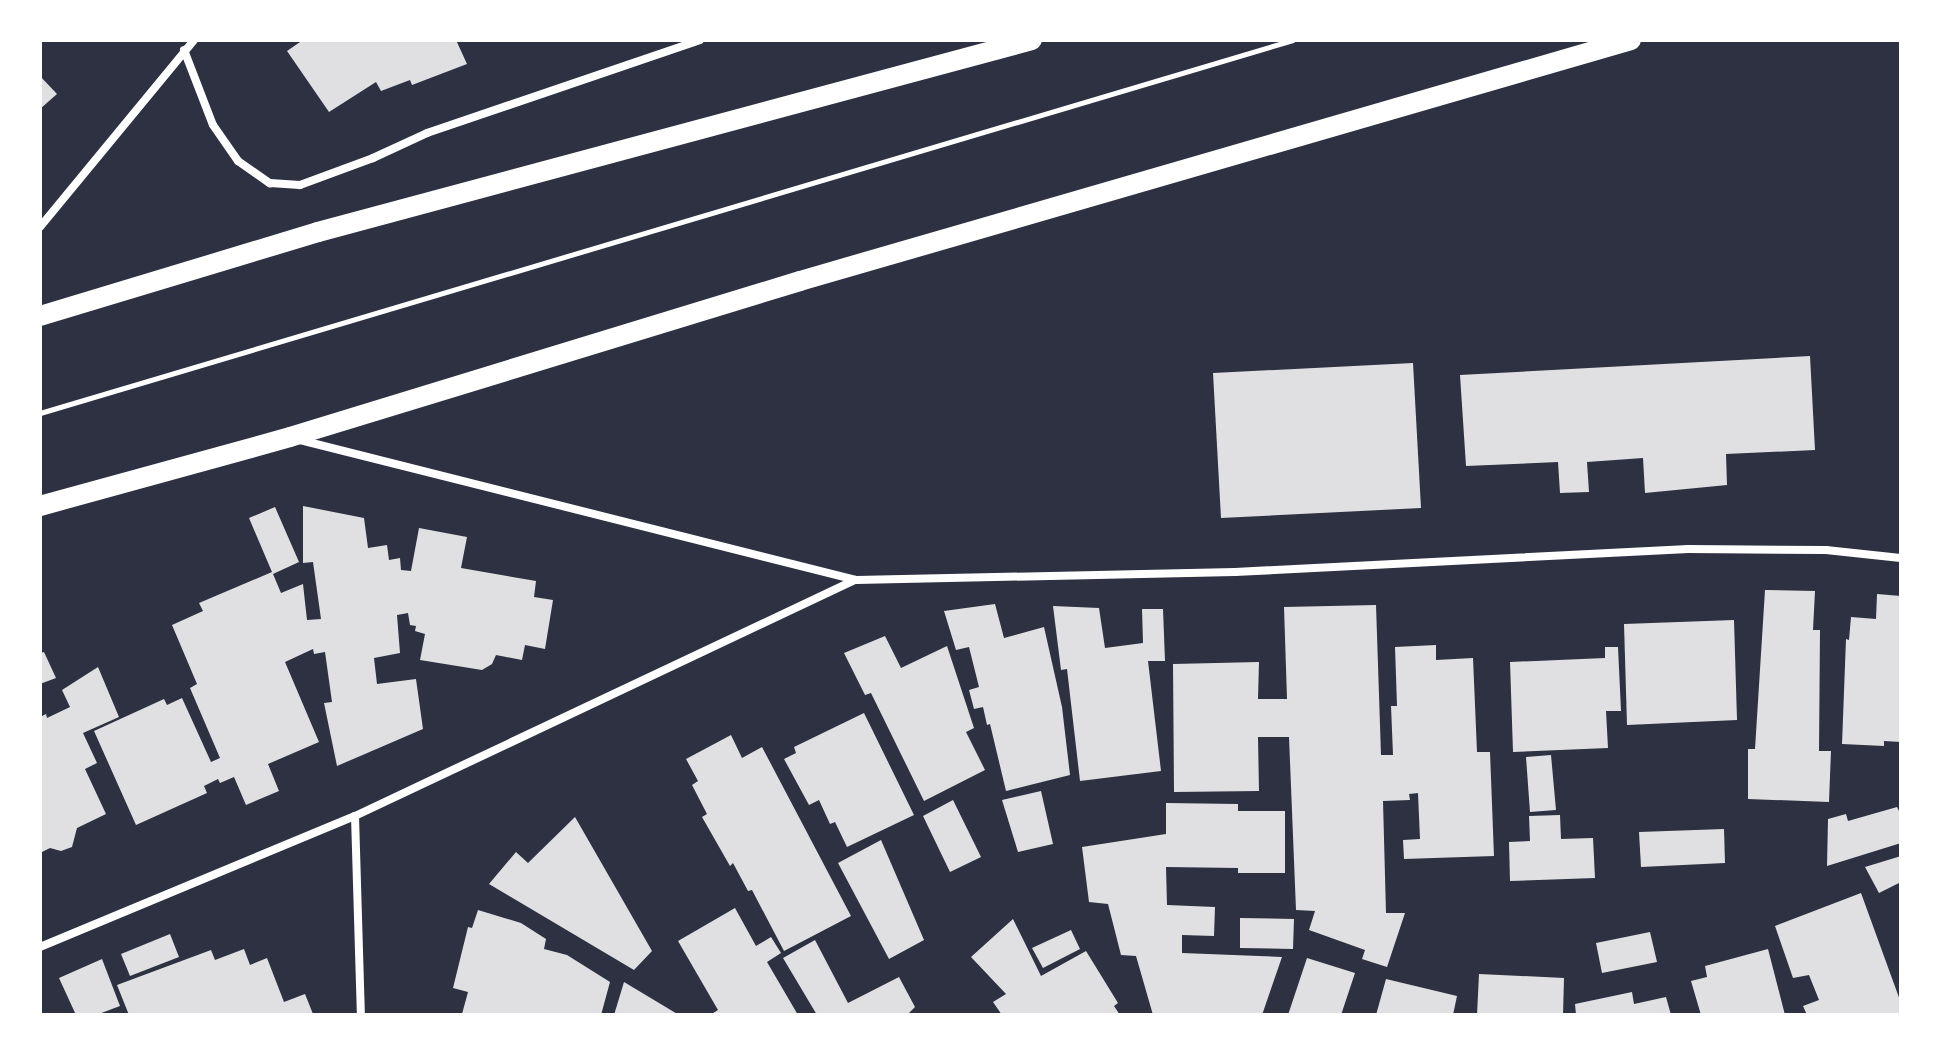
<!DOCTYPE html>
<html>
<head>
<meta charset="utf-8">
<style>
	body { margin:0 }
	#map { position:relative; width:1941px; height:1055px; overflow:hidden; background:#2d3142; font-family:Cabin,sans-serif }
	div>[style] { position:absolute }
	.building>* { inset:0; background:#e0e0e3 }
	.path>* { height:5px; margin:-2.5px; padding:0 2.5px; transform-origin:2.5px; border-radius:2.5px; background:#fff }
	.minor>* { height:8px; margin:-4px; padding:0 4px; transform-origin:4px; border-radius:4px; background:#fff }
	.primary>* { height:20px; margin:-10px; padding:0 10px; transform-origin:10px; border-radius:10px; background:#fff }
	span { translate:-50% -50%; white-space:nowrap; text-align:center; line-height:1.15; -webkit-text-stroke:6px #fff; paint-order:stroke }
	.frame { position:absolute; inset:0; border:42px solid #fff; pointer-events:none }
</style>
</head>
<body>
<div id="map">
	<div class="building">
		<i style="clip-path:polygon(303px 40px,456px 40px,467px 64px,412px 85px,410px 80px,381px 91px,376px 82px,329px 112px,287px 51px)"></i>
		<i style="clip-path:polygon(40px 76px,57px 94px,40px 109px)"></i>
		<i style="clip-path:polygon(1810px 356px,1815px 450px,1726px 454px,1727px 485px,1645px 493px,1643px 458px,1587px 462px,1589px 492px,1560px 493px,1558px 462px,1466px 466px,1460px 375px)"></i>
		<i style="clip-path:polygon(1413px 363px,1421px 508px,1221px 518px,1213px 373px)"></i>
		<i style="clip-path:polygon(303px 506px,364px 518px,368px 548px,387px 545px,389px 560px,400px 558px,401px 570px,411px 571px,419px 528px,467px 537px,461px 568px,536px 581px,534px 597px,553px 600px,545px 649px,525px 645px,522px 660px,496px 655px,492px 664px,482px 670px,420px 660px,425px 634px,415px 631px,416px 626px,410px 625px,408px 613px,397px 615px,400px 653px,374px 658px,377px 684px,416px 679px,423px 729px,337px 766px,324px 703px,332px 702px,325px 652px,314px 654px,313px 649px,285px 662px,319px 742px,268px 764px,279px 791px,246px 805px,234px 777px,220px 783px,218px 779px,204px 786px,207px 793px,136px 825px,94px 731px,164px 699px,167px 705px,182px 698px,211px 762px,220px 758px,190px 688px,197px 684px,172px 625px,203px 611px,199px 603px,272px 572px,249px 518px,275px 507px,299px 562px,273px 574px,281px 593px,303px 584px,307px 620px,321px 619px,313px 562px,303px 563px)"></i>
		<i style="clip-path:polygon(1765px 590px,1815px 591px,1813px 630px,1820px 630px,1819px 751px,1831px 751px,1829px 802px,1748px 799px,1748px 749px,1755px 749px)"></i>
		<i style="clip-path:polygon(1877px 594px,1901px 596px,1901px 742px,1884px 741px,1884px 746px,1842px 744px,1846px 639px,1849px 640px,1851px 617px,1876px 619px)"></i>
		<i style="clip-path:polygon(995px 604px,1004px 638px,1044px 627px,1062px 707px,1070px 775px,1006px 791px,990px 724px,987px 725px,983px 707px,974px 709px,969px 690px,979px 687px,969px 647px,956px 650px,944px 611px)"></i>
		<i style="clip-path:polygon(1376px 605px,1381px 755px,1393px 755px,1391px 706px,1397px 706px,1395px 647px,1436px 645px,1436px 660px,1473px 658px,1477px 752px,1490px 752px,1494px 856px,1404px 859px,1403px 840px,1420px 839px,1418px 793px,1409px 794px,1410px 800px,1383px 801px,1386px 913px,1405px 913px,1387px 967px,1362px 959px,1365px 950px,1309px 930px,1315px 911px,1296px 910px,1289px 737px,1258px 737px,1259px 791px,1174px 792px,1173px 664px,1259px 662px,1258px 699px,1287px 699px,1284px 607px)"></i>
		<i style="clip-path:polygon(1053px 606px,1099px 608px,1105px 648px,1143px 643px,1142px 609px,1163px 609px,1165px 661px,1148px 661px,1161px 771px,1080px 781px,1067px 669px,1061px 670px)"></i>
		<i style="clip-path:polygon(1734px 620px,1737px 720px,1627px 725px,1624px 624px)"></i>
		<i style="clip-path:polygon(885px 636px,901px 668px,947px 646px,974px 728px,966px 732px,985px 770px,924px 801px,871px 693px,865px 695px,844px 653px)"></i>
		<i style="clip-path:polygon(1605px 647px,1618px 647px,1621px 711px,1606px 711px,1608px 748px,1513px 752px,1510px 662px,1605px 658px)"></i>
		<i style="clip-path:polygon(44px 652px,56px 678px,40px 684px,40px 653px)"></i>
		<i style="clip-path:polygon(98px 667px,119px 717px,83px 733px,97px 763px,85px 769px,106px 814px,77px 828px,72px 847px,61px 851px,50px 848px,40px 853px,40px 717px,46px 714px,47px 718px,70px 707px,62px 690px)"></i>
		<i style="clip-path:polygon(864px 713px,914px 815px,847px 847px,835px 822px,830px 824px,819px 800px,809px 805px,784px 759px,796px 753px,794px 747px)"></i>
		<i style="clip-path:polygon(731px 735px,742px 758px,762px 747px,851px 916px,784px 951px,752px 890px,748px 891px,733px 863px,730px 866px,702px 817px,707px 814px,692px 785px,698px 781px,686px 759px)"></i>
		<i style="clip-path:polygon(1551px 755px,1556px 810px,1530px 812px,1526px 757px)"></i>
		<i style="clip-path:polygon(1041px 791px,1053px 844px,1018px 852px,1002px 800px)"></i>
		<i style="clip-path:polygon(953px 800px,981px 857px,950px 872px,923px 816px)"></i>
		<i style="clip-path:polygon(1166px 803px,1238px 804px,1238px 811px,1285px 811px,1285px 873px,1238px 873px,1238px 868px,1166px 867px,1167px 905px,1215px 907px,1214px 936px,1182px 935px,1182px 953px,1282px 957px,1262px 1015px,1153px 1015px,1136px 956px,1121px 955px,1108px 904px,1089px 902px,1082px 847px,1166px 834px)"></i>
		<i style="clip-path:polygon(1897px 807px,1901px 815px,1901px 843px,1827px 866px,1828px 819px,1846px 814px,1848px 821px)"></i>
		<i style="clip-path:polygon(1560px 815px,1561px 839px,1593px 838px,1595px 878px,1510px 881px,1509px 842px,1530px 841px,1529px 816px)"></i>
		<i style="clip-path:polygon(575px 817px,652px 951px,634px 970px,489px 884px,516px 852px,528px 863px)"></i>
		<i style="clip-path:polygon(1724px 829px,1725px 863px,1641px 867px,1639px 832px)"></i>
		<i style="clip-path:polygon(881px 840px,924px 940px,889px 959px,838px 863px)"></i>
		<i style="clip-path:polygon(1901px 856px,1901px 882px,1879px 893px,1865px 867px)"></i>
		<i style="clip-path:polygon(1861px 893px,1901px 1003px,1901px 1015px,1807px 1015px,1803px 1006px,1819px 1000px,1809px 975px,1793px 978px,1775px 926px)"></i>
		<i style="clip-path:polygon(735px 908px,756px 946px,771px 937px,781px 953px,767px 962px,798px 1015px,710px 1015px,718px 1010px,678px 941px)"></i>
		<i style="clip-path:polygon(478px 910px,521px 923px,546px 939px,544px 949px,567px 955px,610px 982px,601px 1015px,462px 1014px,468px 992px,453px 988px,468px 927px,472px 928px)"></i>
		<i style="clip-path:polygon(1240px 918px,1294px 919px,1293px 949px,1240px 948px)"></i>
		<i style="clip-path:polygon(1013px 919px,1041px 976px,1086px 951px,1118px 1003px,1114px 1006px,1120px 1015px,1002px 1015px,993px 1002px,1006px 994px,971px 957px)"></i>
		<i style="clip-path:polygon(1071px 930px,1080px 949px,1043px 968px,1032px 948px)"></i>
		<i style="clip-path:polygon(1650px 932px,1657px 962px,1602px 973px,1596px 943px)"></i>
		<i style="clip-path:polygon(170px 934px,179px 957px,130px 976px,121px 954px)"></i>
		<i style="clip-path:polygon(815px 940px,848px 1003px,899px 977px,915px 1007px,907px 1015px,817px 1015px,783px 958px)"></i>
		<i style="clip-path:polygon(244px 949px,250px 965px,267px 958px,284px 1002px,305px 994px,313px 1014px,129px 1015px,117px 985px,211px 950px,215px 960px)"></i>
		<i style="clip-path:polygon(1768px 949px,1785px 1015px,1701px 1015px,1691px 981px,1707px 977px,1705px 966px)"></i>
		<i style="clip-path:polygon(1307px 958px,1355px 973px,1341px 1015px,1288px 1015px)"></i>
		<i style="clip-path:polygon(102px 959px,120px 1006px,96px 1015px,76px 1015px,59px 978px)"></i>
		<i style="clip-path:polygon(1479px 974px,1564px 978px,1563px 1015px,1477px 1015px)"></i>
		<i style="clip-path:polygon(1386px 979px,1457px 996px,1453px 1015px,1376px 1015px)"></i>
		<i style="clip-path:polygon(624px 982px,679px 1015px,614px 1015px)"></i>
		<i style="clip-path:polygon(1632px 992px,1634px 1004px,1666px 997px,1671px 1015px,1576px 1015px,1575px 1004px)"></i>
	</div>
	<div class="path">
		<i style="left:40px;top:413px;width:1307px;rotate:-16.58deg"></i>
	</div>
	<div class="minor">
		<i style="left:184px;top:50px;width:80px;rotate:68.9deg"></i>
		<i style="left:213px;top:125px;width:44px;rotate:55.2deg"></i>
		<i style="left:238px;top:161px;width:39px;rotate:35deg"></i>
		<i style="left:270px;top:183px;width:30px;rotate:4deg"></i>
		<i style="left:300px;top:185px;width:78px;rotate:-20.3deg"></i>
		<i style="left:373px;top:158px;width:60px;rotate:-24.8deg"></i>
		<i style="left:427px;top:133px;width:288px;rotate:-18.8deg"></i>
		<i style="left:40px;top:227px;width:242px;rotate:-50.5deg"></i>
		<i style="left:300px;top:440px;width:573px;rotate:14.13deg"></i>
		<i style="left:856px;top:580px;width:379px;rotate:-1.2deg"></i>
		<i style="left:1235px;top:572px;width:454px;rotate:-2.9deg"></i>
		<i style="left:1688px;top:549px;width:138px;rotate:0.4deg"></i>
		<i style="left:1826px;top:550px;width:75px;rotate:6.1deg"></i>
		<i style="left:355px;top:816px;width:199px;rotate:88.3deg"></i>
		<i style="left:40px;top:947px;width:341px;rotate:-22.6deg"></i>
		<i style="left:355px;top:816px;width:553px;rotate:-25.27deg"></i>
	</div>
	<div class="primary">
		<i style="left:40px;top:316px;width:290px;rotate:-16.8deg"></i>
		<i style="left:318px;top:232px;width:739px;rotate:-15.05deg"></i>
		<i style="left:40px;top:506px;width:259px;rotate:-15.4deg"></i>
		<i style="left:290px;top:437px;width:533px;rotate:-17.01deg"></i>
		<i style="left:800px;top:281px;width:865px;rotate:-16.17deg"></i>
	</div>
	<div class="frame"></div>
</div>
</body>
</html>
